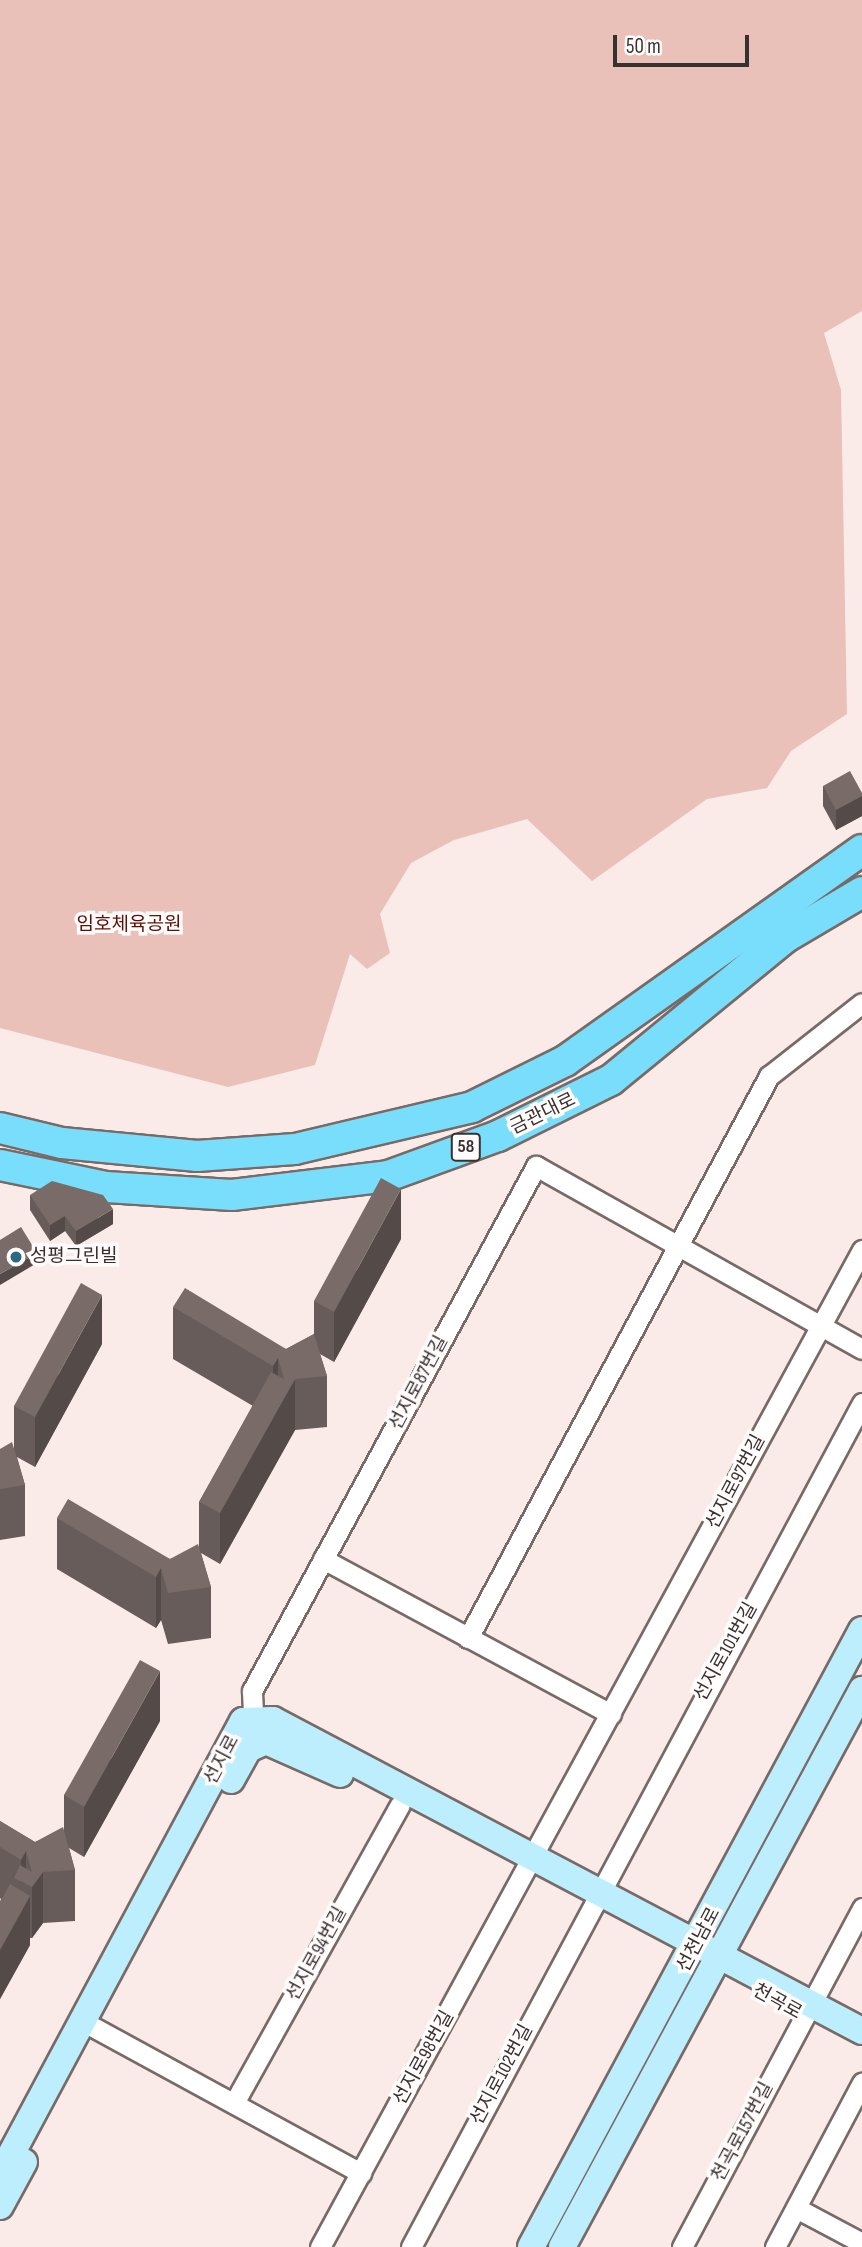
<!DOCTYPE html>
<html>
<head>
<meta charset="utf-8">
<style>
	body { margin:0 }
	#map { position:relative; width:862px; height:2247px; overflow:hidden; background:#fbebe8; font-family:"Sofia Sans Condensed","Noto Sans KR",sans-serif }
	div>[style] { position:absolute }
	.green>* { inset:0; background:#eac1b9 }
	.roads { filter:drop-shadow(2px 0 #776a67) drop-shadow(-2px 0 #776a67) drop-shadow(0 2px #776a67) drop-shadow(0 -2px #776a67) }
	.street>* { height:19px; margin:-9.5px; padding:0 9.5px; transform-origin:9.5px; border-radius:9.5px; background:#fff }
	.secondary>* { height:26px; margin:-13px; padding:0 13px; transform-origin:13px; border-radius:13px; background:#bceefd }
	.primary>* { height:30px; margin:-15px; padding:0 15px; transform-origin:15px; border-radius:15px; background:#79defb }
	.wall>* { inset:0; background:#675c59 }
	.shaded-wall>* { inset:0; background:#544b49 }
	.building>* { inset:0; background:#786b68 }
	.dots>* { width:19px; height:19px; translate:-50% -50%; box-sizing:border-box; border:4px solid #fffcfb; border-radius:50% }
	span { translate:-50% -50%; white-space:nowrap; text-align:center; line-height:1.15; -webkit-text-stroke:7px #fffcfb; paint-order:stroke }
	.shield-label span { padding:2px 5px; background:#fffcfb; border:2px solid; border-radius:5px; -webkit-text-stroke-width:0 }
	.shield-label { font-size:18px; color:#373130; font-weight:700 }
	.park-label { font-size:19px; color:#5d1008 }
	.street-label { font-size:19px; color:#373130 }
	.poi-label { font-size:19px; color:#373130 }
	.left { translate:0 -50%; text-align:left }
	.scale { position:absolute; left:613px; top:35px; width:136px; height:32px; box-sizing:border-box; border:4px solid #373130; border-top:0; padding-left:9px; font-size:21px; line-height:24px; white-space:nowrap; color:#373130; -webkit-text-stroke:5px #fffcfb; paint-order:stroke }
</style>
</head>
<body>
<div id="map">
	<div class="green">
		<i style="clip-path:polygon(0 0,862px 0,862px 311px,824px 333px,841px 390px,847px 714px,791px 751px,767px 788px,707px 799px,592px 881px,527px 819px,454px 840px,411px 863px,380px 914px,390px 953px,367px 969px,350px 954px,315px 1065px,228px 1087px,0 1028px)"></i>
	</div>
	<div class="roads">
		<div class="street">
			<i style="left:323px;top:1559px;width:327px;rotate:28.3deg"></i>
			<i style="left:468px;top:1638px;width:638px;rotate:-61.83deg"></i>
			<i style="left:769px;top:1076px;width:118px;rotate:-38.1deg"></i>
			<i style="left:254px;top:1734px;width:43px;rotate:-92.7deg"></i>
			<i style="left:252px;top:1691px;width:597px;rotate:-61.59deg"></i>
			<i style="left:536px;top:1166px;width:374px;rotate:29.3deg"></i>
			<i style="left:82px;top:2021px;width:318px;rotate:28.6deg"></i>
			<i style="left:234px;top:2103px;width:341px;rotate:-60.9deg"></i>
			<i style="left:796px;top:2208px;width:75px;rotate:27.9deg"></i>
			<i style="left:320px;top:2247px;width:1135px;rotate:-61.47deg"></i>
			<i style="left:411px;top:2247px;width:957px;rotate:-61.88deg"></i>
			<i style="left:682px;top:2247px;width:384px;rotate:-62deg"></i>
			<i style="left:775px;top:2247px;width:186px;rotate:-62.1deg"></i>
		</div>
		<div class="secondary">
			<i style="left:231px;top:1780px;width:35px;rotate:-61deg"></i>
			<i style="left:248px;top:1749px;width:20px;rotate:-24deg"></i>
			<i style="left:266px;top:1741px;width:81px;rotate:24deg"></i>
			<i style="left:0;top:2175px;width:515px;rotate:-61.84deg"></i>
			<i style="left:243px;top:1721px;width:30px;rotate:-2deg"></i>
			<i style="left:273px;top:1720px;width:666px;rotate:27.83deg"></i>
			<i style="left:0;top:2206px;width:50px;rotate:-61.4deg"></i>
			<i style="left:531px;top:2247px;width:700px;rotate:-61.79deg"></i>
			<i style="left:562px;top:2247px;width:633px;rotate:-61.69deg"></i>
		</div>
		<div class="primary">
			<i style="left:0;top:1128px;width:64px;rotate:13.6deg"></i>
			<i style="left:62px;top:1143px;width:136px;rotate:5.5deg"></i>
			<i style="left:197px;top:1156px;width:98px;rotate:-4.1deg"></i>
			<i style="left:295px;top:1149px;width:182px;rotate:-13.3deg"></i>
			<i style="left:472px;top:1107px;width:104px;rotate:-26.3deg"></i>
			<i style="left:565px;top:1061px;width:364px;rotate:-35.4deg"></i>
			<i style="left:0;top:1165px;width:108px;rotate:11.7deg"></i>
			<i style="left:106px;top:1187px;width:126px;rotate:3.6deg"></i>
			<i style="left:232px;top:1195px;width:157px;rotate:-6.9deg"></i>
			<i style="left:388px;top:1176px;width:117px;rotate:-20deg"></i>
			<i style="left:498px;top:1136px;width:126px;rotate:-26.4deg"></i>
			<i style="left:611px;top:1080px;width:226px;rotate:-39.3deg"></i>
			<i style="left:786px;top:937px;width:88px;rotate:-30.6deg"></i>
		</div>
	</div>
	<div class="wall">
		<i style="clip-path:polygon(823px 786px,862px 793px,862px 816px,836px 830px,823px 806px)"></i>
		<i style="clip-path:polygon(30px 1195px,113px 1224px,76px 1246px,65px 1231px,50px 1241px,30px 1210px)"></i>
		<i style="clip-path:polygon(401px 1239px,334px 1362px,320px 1354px,327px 1376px,327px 1427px,295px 1430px,220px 1564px,201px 1553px,211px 1587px,211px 1638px,168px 1644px,161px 1620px,156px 1628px,57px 1569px,57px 1518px,170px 1559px,199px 1549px,199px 1502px,253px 1406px,173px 1359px,173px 1307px,286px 1349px,314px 1334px,314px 1301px)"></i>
		<i style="clip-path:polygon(102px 1344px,35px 1467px,17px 1457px,25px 1485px,25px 1536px,0 1540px,0 1449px,14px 1448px,14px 1406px)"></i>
		<i style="clip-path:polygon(160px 1721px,84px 1857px,69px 1848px,75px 1870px,75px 1921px,43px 1923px,32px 1938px,30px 1938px,30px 1945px,0 1999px,0 1902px,1px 1899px,0 1898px,0 1821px,35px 1842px,64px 1831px,64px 1795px)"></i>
	</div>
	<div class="shaded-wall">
		<i style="clip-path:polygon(862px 796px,862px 816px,836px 830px,836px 810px)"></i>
		<i style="clip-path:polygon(401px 1189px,401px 1239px,334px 1362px,334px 1312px)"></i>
		<i style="clip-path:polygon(113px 1209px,113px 1224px,76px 1246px,76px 1231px)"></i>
		<i style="clip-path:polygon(65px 1216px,65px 1231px,50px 1241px,50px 1225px)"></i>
		<i style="clip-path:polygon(37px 1253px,37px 1263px,0 1285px,0 1274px)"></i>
		<i style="clip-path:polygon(102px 1295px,102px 1344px,35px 1467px,35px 1417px)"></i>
		<i style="clip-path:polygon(278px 1358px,278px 1409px,273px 1418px,273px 1366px)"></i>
		<i style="clip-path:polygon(295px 1379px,295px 1430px,220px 1564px,220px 1513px)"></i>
		<i style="clip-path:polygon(161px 1568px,161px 1620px,156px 1628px,156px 1577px)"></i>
		<i style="clip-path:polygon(160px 1671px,160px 1721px,84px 1857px,84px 1807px)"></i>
		<i style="clip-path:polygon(26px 1851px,26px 1884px,21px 1882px,21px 1860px)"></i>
		<i style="clip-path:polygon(43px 1872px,43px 1923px,32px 1938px,32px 1887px)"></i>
		<i style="clip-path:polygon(30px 1896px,30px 1945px,0 1999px,0 1950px)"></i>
	</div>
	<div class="building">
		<i style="clip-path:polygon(850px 771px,862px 793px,862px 796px,836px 810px,823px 786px)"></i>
		<i style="clip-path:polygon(381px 1178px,401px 1189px,334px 1312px,314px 1301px)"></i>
		<i style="clip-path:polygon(52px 1181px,103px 1195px,113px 1209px,76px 1231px,65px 1216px,50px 1225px,30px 1195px)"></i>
		<i style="clip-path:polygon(21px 1227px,37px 1253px,0 1274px,0 1240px)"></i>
		<i style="clip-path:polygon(81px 1283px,102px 1295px,35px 1417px,14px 1406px)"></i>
		<i style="clip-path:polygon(185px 1288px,286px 1349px,314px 1334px,327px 1376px,295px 1379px,220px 1513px,199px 1502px,271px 1372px,284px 1379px,278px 1358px,273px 1366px,173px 1307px)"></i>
		<i style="clip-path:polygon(12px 1442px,25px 1485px,0 1489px,0 1449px)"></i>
		<i style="clip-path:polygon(68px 1499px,170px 1559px,198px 1544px,211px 1587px,168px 1593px,161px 1568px,156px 1577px,57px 1518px)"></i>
		<i style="clip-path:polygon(140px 1660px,160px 1671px,84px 1807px,64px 1795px)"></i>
		<i style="clip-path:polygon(0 1821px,35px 1842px,63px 1827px,75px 1870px,43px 1872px,32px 1887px,14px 1878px,20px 1865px,32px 1872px,26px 1851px,21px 1860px,0 1847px)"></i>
		<i style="clip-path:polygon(10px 1884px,30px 1896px,0 1950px,0 1902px)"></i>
	</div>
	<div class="dots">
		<i style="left:16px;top:1257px;background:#2b697f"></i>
	</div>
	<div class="shield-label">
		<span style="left:466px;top:1147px">58</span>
	</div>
	<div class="park-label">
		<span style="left:129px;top:925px">임호체육공원</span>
	</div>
	<div class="street-label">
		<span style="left:543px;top:1114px;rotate:-26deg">금관대로</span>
		<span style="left:419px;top:1383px;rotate:-62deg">선지로87번길</span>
		<span style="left:736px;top:1482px;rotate:-62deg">선지로97번길</span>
		<span style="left:726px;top:1652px;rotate:-61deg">선지로101번길</span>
		<span style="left:222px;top:1760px;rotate:-62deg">선지로</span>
		<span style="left:699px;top:1940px;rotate:-62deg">선천남로</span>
		<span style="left:317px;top:1954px;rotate:-61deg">선지로94번길</span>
		<span style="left:777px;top:2002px;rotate:29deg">천곡로</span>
		<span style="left:424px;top:2058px;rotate:-61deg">선지로98번길</span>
		<span style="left:502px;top:2075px;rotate:-62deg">선지로102번길</span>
		<span style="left:743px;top:2132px;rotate:-62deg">천곡로157번길</span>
	</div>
	<div class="poi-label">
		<span class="left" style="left:30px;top:1257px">성평그린빌</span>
	</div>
	<div class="scale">50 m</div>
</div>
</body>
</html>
